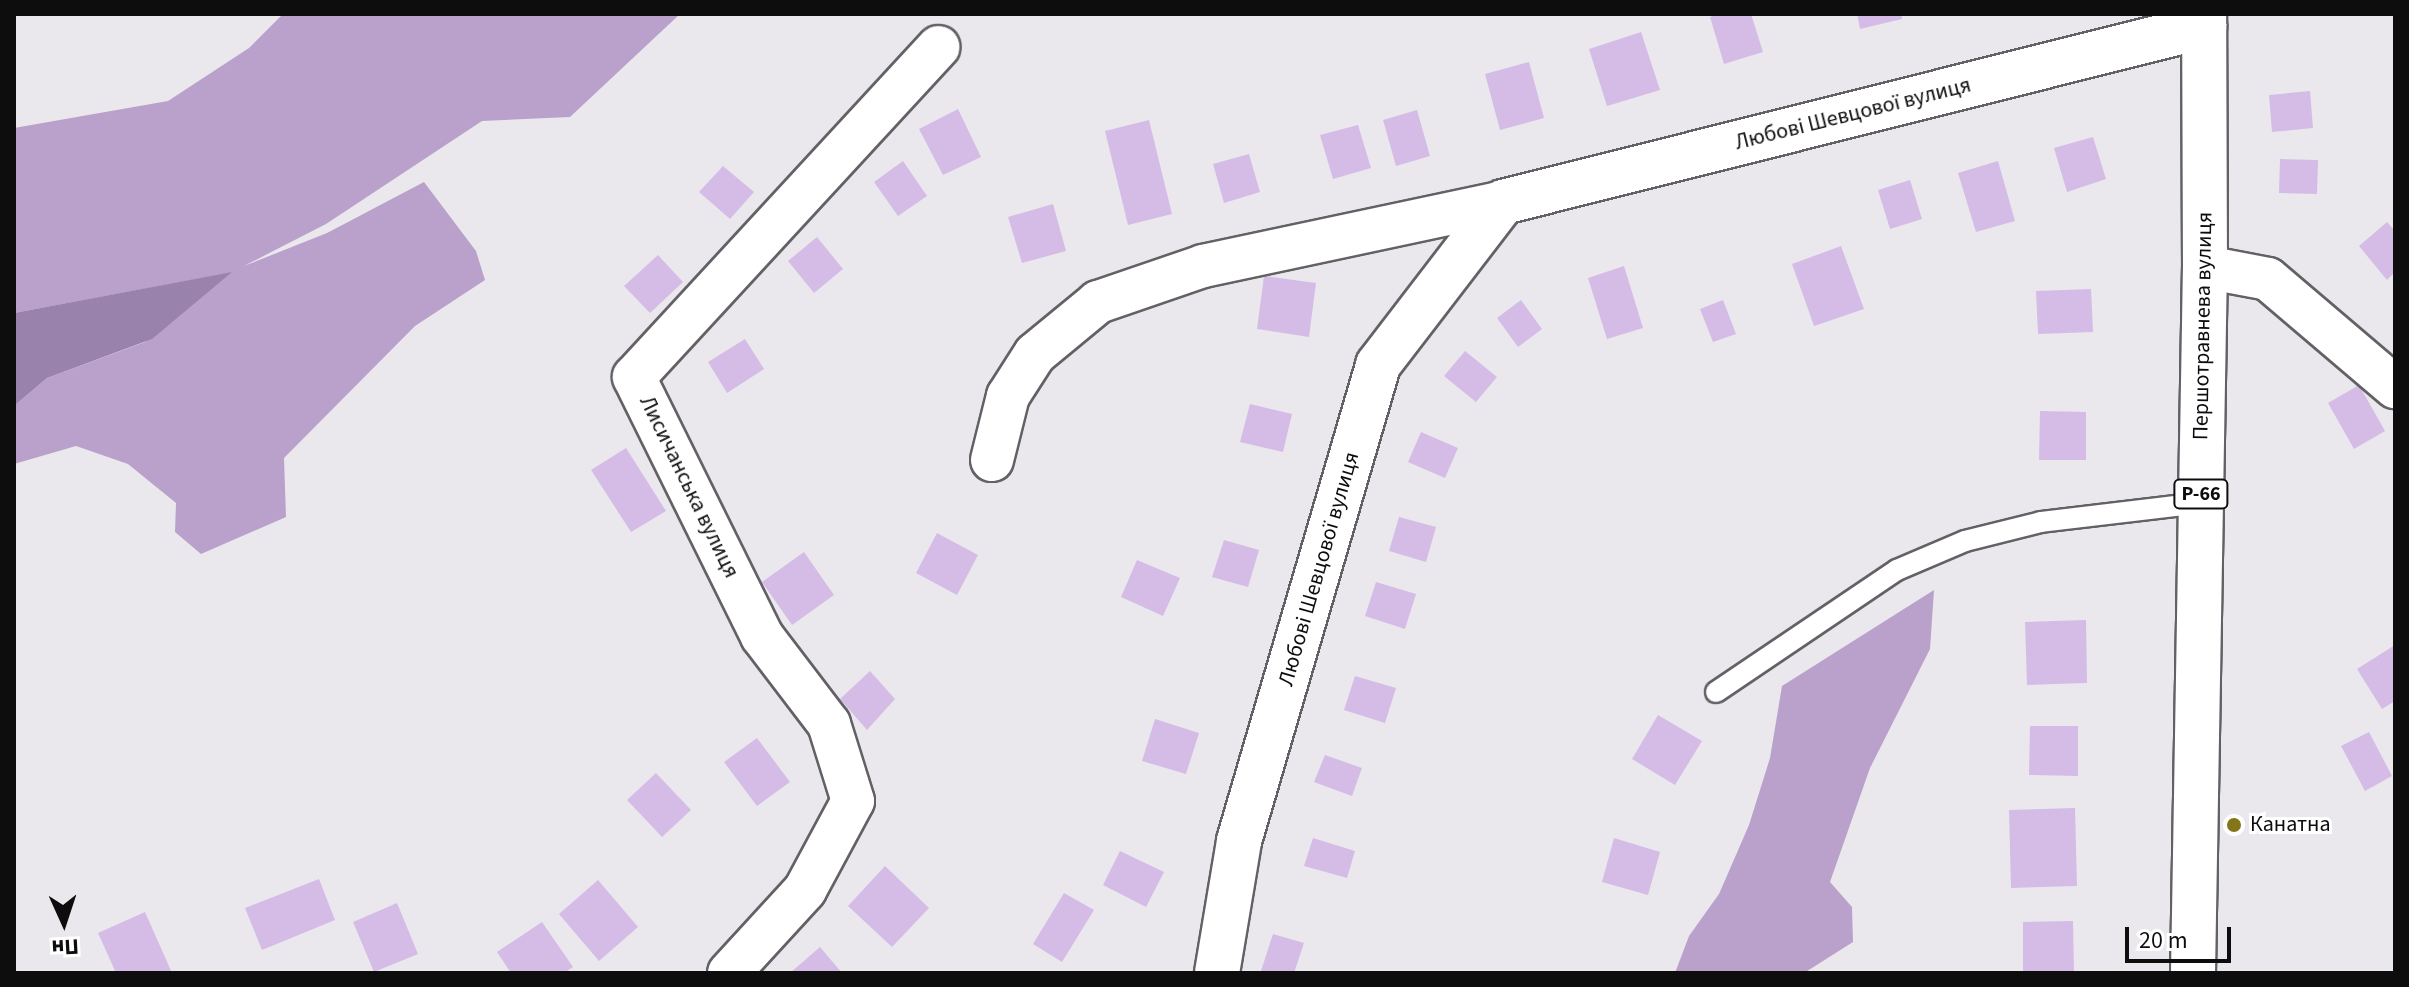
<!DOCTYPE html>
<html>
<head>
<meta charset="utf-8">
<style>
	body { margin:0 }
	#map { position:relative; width:2409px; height:987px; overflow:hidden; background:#eae8ed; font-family:"Source Sans 3",sans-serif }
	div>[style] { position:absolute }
	.forest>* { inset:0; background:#b9a1cb }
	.water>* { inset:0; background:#9982ab }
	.building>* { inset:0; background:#d4bce7 }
	.roads { filter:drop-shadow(2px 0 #636165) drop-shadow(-2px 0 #636165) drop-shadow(0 2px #636165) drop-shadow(0 -2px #636165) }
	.service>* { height:20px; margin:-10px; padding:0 10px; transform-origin:10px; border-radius:10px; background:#fff }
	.minor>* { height:42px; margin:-21px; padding:0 21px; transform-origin:21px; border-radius:21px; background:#fff }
	.tertiary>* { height:44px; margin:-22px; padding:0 22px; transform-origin:22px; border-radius:22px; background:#fff }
	.primary>* { height:44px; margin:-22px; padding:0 22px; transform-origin:22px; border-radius:22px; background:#fff }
	.dots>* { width:22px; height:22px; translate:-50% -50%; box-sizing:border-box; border:4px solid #fff; border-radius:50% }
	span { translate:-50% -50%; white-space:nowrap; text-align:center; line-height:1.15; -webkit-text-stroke:6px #fff; paint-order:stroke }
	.shield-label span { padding:2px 6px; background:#fff; border:2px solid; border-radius:6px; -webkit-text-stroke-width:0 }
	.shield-label { font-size:20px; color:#0e0d0e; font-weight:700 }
	.street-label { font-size:22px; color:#0e0d0e }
	.poi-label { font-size:22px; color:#0e0d0e }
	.left { translate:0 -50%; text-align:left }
	.frame { position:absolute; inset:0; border:16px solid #0e0d0e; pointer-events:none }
	.north { position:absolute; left:24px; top:883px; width:80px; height:80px; -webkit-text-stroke:6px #fff; paint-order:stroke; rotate:177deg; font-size:22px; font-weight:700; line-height:32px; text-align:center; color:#0e0d0e }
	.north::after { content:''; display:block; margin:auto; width:28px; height:36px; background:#0e0d0e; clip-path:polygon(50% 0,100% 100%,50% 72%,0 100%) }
	.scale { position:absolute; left:2125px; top:927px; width:106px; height:36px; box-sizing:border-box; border:4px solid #0e0d0e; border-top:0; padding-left:10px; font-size:24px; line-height:28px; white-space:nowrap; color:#0e0d0e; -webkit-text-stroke:6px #fff; paint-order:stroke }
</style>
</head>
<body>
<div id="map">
	<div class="forest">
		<i style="clip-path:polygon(283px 14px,680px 14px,570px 117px,482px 121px,326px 224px,244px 266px,327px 233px,424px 182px,476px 251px,485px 280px,415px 326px,284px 458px,286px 517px,201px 554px,175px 532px,176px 503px,128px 464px,76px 446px,14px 464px,14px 406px,47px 378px,145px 342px,229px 273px,14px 313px,14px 128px,168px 101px,249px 48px)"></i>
		<i style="clip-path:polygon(1934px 590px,1930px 649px,1870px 768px,1830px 882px,1852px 907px,1853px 942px,1804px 973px,1675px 973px,1689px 936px,1719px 894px,1749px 825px,1770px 758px,1782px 686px)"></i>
	</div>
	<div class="water">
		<i style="clip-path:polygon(232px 272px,152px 339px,47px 378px,14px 406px,14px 313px)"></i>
	</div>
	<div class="building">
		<i style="clip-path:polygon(1719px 14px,1751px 14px,1763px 52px,1724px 64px,1710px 17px)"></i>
		<i style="clip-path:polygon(1857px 14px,1901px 14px,1902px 19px,1860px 29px)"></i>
		<i style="clip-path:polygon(1641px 32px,1660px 90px,1607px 106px,1589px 49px)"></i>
		<i style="clip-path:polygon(1529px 62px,1544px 118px,1500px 130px,1485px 74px)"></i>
		<i style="clip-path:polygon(2310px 91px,2313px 128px,2272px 132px,2269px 95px)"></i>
		<i style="clip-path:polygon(958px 109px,981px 157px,943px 175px,919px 129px)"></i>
		<i style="clip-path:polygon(1417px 110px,1430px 156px,1396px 166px,1383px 120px)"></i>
		<i style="clip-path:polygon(1149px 120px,1172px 214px,1128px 225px,1105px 131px)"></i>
		<i style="clip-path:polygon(1358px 125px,1371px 168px,1333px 179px,1320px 135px)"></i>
		<i style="clip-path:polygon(2093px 137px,2106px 179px,2067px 192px,2054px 148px)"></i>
		<i style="clip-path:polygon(1249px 154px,1260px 192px,1224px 203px,1213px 164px)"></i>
		<i style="clip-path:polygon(2280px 159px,2318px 160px,2317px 194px,2279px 193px)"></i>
		<i style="clip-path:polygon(903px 161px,927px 196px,898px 216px,874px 182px)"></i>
		<i style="clip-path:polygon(1998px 161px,2015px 221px,1976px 232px,1958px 173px)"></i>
		<i style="clip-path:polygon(723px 166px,754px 192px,730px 219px,699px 192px)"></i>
		<i style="clip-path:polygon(1910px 180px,1922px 219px,1890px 229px,1878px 190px)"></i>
		<i style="clip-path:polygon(1053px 204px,1066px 251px,1022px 263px,1008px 217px)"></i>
		<i style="clip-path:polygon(2387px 222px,2395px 231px,2395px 272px,2387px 280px,2359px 246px)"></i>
		<i style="clip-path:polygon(817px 237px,843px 269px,814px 293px,788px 261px)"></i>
		<i style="clip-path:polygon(1841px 246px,1864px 309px,1814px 326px,1792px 264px)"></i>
		<i style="clip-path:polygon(658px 255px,683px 282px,650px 313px,624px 286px)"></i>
		<i style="clip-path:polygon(1624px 266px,1643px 328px,1607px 339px,1588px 278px)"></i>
		<i style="clip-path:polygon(1264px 276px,1316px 283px,1309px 337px,1257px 329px)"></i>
		<i style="clip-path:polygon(2091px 289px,2093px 332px,2038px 334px,2036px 291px)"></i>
		<i style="clip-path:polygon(1521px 300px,1542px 329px,1518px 347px,1497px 318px)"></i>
		<i style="clip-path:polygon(1723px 300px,1736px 334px,1713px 342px,1700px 309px)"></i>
		<i style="clip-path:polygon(745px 339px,764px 369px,727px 393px,708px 362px)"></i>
		<i style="clip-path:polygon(1465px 351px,1497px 377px,1476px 402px,1444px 376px)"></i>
		<i style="clip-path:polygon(2359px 385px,2385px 431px,2354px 449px,2328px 403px)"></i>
		<i style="clip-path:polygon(1250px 404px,1292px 414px,1283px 452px,1240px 442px)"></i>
		<i style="clip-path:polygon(2040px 411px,2086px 412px,2086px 460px,2039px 460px)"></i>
		<i style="clip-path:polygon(1421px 432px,1458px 448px,1445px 478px,1408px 462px)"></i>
		<i style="clip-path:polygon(626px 448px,666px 511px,631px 532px,591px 470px)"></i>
		<i style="clip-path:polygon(1399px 517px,1436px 527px,1426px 562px,1389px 551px)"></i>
		<i style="clip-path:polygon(937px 533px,978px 555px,957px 595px,916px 573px)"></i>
		<i style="clip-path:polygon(1224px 540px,1259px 550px,1248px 587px,1212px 577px)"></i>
		<i style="clip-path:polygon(804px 552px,834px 595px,792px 625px,762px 582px)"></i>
		<i style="clip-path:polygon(1137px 560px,1180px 578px,1163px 616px,1121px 597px)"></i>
		<i style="clip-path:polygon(1376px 582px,1416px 594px,1405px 629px,1365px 616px)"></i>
		<i style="clip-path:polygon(2086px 620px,2087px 683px,2027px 685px,2025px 622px)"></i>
		<i style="clip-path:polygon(2395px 645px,2395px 701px,2382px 709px,2357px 669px)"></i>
		<i style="clip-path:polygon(870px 671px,895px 699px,867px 730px,840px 699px)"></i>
		<i style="clip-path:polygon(1355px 676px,1396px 688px,1385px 723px,1344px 710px)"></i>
		<i style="clip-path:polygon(1658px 715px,1702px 741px,1675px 785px,1632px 759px)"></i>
		<i style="clip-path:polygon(1155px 719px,1199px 733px,1186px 774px,1142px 761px)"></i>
		<i style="clip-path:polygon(2030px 726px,2078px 726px,2078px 776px,2029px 775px)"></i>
		<i style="clip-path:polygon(2369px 732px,2392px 776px,2365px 791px,2341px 746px)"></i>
		<i style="clip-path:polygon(757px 738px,790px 782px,757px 806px,724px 762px)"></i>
		<i style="clip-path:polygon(1325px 755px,1362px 768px,1352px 796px,1314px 782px)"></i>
		<i style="clip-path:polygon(656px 773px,691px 810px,662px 837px,627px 800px)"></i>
		<i style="clip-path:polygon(2075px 808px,2077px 886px,2011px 888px,2009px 810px)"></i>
		<i style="clip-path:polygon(1313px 838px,1355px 851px,1347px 878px,1304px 866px)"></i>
		<i style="clip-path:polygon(1614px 838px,1660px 852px,1648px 895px,1602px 882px)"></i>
		<i style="clip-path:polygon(1120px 851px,1164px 872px,1146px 907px,1103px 885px)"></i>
		<i style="clip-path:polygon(885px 866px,929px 908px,892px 947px,848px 906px)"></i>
		<i style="clip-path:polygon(319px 879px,335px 920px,262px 950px,245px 908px)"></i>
		<i style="clip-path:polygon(598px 880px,638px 927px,599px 961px,559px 914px)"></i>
		<i style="clip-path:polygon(1064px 893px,1094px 910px,1062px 962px,1033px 944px)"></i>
		<i style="clip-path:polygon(397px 903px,418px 954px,374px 972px,353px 922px)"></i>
		<i style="clip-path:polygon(145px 912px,172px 973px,116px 973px,98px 933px)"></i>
		<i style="clip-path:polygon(2073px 921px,2074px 973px,2023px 973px,2023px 922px)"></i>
		<i style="clip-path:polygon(542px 922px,573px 967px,564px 973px,511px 973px,497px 952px)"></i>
		<i style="clip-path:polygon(1273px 934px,1304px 943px,1294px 973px,1261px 971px)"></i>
		<i style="clip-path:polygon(820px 947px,842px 973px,790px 973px)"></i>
	</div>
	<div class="roads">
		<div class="service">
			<i style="left:1716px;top:692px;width:218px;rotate:-34deg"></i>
			<i style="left:1897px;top:570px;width:74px;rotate:-23.1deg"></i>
			<i style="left:1965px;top:541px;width:78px;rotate:-14deg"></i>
			<i style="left:2041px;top:522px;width:161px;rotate:-6.8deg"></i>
		</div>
		<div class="minor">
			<i style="left:2205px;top:267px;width:64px;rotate:10.8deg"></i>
			<i style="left:2268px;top:279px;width:167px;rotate:40.4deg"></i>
			<i style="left:992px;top:460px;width:66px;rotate:-76deg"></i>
			<i style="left:1008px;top:396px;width:50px;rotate:-57.3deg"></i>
			<i style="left:1035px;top:354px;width:82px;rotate:-39.5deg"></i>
			<i style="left:1098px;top:302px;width:111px;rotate:-18.9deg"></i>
			<i style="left:1203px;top:266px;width:307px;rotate:-12deg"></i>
			<i style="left:729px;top:973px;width:113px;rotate:-47.5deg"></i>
			<i style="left:805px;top:890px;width:101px;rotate:-61.7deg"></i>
			<i style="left:853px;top:801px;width:81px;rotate:-107.3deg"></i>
			<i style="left:829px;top:724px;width:111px;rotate:-127.3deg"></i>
			<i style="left:762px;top:636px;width:289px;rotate:-116.3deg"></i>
			<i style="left:634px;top:377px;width:449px;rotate:-47.3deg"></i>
		</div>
		<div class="tertiary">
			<i style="left:1217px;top:973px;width:134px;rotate:-80.5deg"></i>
			<i style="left:1239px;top:841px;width:496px;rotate:-73.7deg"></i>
			<i style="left:1378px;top:365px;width:205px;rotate:-52.5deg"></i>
			<i style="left:1503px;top:202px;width:723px;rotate:-14.09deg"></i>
		</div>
		<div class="primary">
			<i style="left:2193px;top:973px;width:706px;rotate:-89.03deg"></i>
			<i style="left:2205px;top:267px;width:253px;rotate:-90.2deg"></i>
		</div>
	</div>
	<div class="dots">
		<i style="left:2234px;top:825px;background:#837518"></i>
	</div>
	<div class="shield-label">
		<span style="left:2201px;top:494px">Р-66</span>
	</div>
	<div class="street-label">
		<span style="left:1853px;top:114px;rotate:-14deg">Любові Шевцової вулиця</span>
		<span style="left:2203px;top:326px;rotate:-89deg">Першотравнева вулиця</span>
		<span style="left:689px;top:487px;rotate:64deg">Лисичанська вулиця</span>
		<span style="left:1319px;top:569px;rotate:-74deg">Любові Шевцової вулиця</span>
	</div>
	<div class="poi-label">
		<span class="left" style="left:2250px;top:825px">Канатна</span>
	</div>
	<div class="frame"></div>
	<div class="north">Пн</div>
	<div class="scale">20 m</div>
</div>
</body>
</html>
